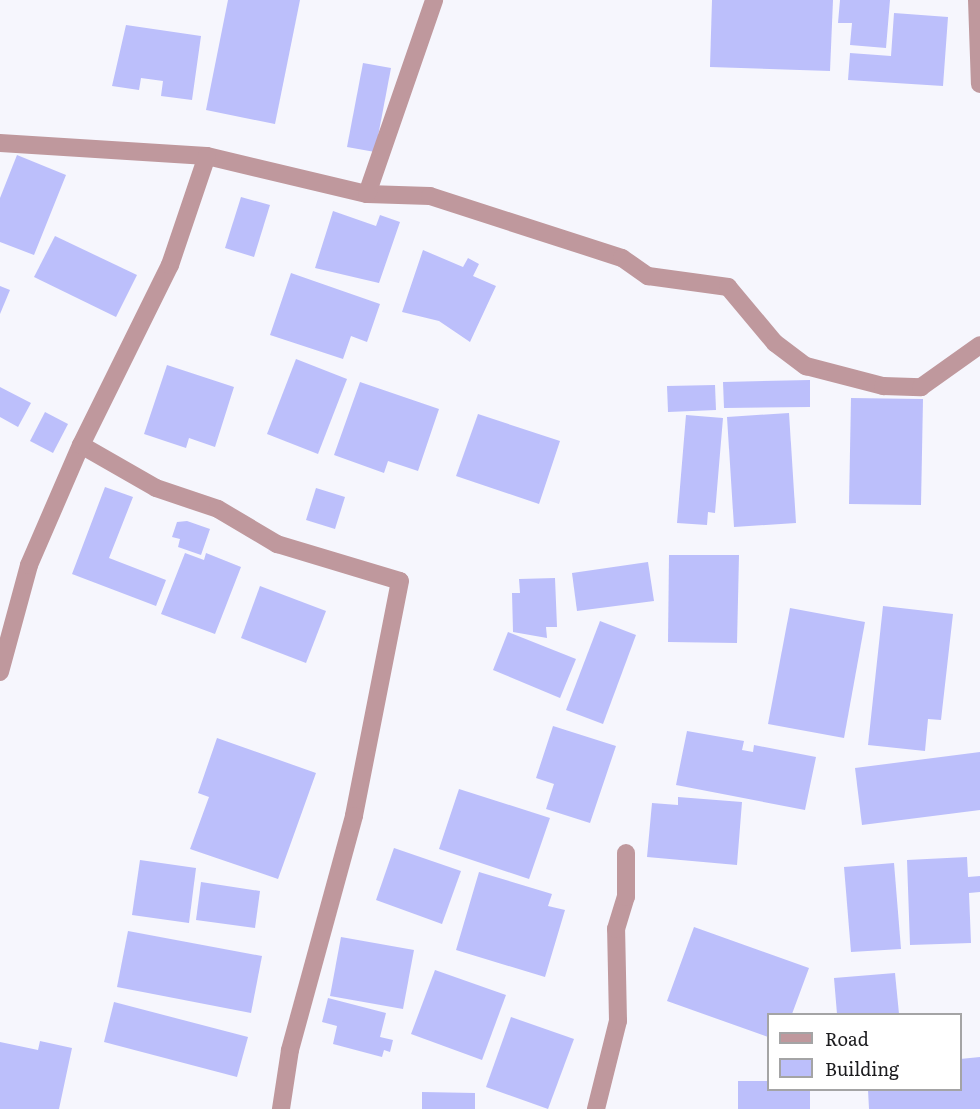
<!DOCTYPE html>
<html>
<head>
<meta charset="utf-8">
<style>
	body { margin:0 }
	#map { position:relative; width:980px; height:1109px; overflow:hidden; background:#f6f6fd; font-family:Literata,serif }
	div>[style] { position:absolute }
	.building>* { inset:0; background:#bcbffb }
	.minor>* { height:18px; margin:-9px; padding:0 9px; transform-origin:9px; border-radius:9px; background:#bf989d }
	span { translate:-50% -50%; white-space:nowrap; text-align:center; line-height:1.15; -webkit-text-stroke:6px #fff; paint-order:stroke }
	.legend { position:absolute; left:767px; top:1013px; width:195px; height:78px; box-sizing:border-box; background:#fff; border:2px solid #a4a4a5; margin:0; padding:8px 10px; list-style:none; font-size:18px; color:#1b1b1e }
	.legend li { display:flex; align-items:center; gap:12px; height:30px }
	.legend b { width:30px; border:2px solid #a4a4a5 }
</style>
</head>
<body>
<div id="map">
	<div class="building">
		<i style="clip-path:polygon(228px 0,300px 0,275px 124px,206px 110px)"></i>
		<i style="clip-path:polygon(712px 0,833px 0,830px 71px,710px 67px)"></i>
		<i style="clip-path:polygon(840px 0,890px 0,886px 48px,850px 45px,852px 23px,838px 23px)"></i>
		<i style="clip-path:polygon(894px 13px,948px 17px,943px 86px,848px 80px,850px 53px,891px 56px)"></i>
		<i style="clip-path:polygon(126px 25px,201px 36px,192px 100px,161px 96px,163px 81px,141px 78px,139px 90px,112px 86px)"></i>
		<i style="clip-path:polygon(363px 63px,391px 68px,375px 152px,347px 147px)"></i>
		<i style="clip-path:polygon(17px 155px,66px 175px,34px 255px,0 242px,0 198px)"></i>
		<i style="clip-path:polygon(241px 197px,270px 205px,254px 257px,225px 248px)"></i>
		<i style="clip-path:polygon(333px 211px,376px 226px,380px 215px,400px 222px,379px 283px,315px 268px)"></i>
		<i style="clip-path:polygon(55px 236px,137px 275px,116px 317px,34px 277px)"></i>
		<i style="clip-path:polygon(423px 250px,463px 267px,468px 258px,479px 264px,473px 276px,496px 286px,470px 342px,439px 321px,402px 312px)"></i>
		<i style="clip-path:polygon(291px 273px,380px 304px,367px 342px,351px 336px,343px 359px,270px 335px)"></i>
		<i style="clip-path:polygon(0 286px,10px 290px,0 314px)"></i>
		<i style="clip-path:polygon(296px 359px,347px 379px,318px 454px,267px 434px)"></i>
		<i style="clip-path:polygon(167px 365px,234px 387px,215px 447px,189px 438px,186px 448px,144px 434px)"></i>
		<i style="clip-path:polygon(810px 380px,810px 407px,724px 408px,723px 382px)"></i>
		<i style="clip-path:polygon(360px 382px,439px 409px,418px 471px,388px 461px,384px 473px,334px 455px)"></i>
		<i style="clip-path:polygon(715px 385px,716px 410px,668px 412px,667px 386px)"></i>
		<i style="clip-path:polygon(0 387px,31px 403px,18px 427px,0 417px)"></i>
		<i style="clip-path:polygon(851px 398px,923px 399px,921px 505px,849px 504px)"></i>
		<i style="clip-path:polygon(45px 412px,68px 424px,53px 453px,30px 441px)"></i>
		<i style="clip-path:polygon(789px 413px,796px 523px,734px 527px,727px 417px)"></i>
		<i style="clip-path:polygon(478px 414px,560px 441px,539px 504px,456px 476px)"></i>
		<i style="clip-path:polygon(686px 415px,723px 418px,715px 513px,708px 512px,707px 525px,677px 523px)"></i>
		<i style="clip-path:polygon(105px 487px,133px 497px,109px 558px,166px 580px,156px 606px,72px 574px)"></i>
		<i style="clip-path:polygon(316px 488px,345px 497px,335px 529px,306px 520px)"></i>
		<i style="clip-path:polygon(187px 521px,210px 529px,201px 555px,178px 547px,180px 539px,172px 537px,177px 522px)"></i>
		<i style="clip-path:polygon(185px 553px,204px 560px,206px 553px,241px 567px,215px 634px,161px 614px)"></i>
		<i style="clip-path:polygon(669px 555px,739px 555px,737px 643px,668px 642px)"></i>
		<i style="clip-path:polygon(648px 562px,654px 601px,577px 611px,572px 573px)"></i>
		<i style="clip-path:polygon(555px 578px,557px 627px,546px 627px,547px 638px,513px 632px,512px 593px,520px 593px,519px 579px)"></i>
		<i style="clip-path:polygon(260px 586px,326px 611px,306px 663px,241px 638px)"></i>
		<i style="clip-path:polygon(883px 606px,953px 614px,941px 720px,928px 719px,925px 751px,868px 745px)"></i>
		<i style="clip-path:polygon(790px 608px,865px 622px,844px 738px,768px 724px)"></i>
		<i style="clip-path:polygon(600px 621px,636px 635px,603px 724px,566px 710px)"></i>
		<i style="clip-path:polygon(508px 632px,576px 659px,560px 698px,493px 670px)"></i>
		<i style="clip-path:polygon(553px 726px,616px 746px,590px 823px,546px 809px,554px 784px,536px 778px)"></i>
		<i style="clip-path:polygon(687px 731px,744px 741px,742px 750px,753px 752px,754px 745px,816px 757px,805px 810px,676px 785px)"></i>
		<i style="clip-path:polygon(217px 738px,316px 773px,278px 879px,190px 849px,209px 797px,198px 793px)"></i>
		<i style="clip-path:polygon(980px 752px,980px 810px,862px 825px,855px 768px)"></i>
		<i style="clip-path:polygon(459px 789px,550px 818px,529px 879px,439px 849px)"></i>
		<i style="clip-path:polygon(678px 797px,742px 802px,737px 865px,647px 857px,652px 803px,678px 805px)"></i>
		<i style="clip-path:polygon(394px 848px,461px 871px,442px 924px,376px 900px)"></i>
		<i style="clip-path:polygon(967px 857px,968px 877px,980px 876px,980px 892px,969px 893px,971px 943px,910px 945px,907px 860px)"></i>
		<i style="clip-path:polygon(140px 860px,196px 868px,189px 923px,132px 915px)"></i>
		<i style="clip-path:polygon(894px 863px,901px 949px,851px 952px,844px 867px)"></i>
		<i style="clip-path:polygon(479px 872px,552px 894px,548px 906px,565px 910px,545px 977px,456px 950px)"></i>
		<i style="clip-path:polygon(201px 882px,260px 891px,255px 928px,196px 920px)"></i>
		<i style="clip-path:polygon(694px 927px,809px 968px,792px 1014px,768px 1014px,768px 1037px,667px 1001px)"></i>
		<i style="clip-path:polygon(128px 931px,262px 956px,251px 1013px,117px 987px)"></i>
		<i style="clip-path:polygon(341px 937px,414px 950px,403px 1009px,330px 996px)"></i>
		<i style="clip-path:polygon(435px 970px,506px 995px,482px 1060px,411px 1034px)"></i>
		<i style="clip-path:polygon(895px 973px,899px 1014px,837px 1014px,834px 978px)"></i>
		<i style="clip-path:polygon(328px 998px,386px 1013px,380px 1037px,393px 1040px,390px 1052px,384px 1050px,382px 1057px,333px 1044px,337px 1026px,322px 1022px)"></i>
		<i style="clip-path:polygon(114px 1002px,248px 1037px,237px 1077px,104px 1042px)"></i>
		<i style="clip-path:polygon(511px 1017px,574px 1039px,548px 1109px,486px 1087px)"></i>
		<i style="clip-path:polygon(40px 1041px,72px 1048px,59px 1109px,0 1109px,0 1042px,38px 1050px)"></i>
		<i style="clip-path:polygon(980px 1057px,980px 1109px,869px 1109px,868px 1090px,960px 1090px,960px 1059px)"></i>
		<i style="clip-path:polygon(738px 1081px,768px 1081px,768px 1090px,810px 1090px,810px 1109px,738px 1109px)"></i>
		<i style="clip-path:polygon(422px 1092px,475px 1093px,475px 1109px,422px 1109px)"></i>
	</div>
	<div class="minor">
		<i style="left:977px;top:0;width:84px;rotate:88deg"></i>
		<i style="left:0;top:143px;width:207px;rotate:3.6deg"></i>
		<i style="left:207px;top:156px;width:164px;rotate:13.4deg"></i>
		<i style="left:367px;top:194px;width:63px;rotate:1.8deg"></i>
		<i style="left:430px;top:196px;width:202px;rotate:17.9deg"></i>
		<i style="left:622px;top:258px;width:32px;rotate:35deg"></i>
		<i style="left:648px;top:276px;width:81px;rotate:7.8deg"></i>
		<i style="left:728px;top:287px;width:73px;rotate:50deg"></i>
		<i style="left:775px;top:343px;width:39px;rotate:37deg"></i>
		<i style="left:806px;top:366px;width:80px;rotate:14.6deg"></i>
		<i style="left:883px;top:386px;width:38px;rotate:2deg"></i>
		<i style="left:921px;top:387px;width:72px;rotate:-35.4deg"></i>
		<i style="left:367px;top:194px;width:205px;rotate:-70.9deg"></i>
		<i style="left:81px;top:445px;width:86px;rotate:29.8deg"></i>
		<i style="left:156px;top:488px;width:65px;rotate:18.7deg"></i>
		<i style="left:218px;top:509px;width:69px;rotate:30.7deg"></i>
		<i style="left:277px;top:544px;width:128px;rotate:16.7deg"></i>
		<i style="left:400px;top:581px;width:239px;rotate:101.1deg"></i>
		<i style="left:354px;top:816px;width:243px;rotate:105.3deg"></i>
		<i style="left:290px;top:1050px;width:60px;rotate:98.7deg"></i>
		<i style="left:0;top:672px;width:111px;rotate:-74.8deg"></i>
		<i style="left:29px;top:565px;width:131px;rotate:-66.6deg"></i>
		<i style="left:81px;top:445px;width:201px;rotate:-63.7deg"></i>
		<i style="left:170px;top:265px;width:115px;rotate:-71.3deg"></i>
		<i style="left:596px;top:1109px;width:91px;rotate:-76deg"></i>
		<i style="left:618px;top:1021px;width:92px;rotate:-91.2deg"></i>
		<i style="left:616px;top:929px;width:34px;rotate:-73deg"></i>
		<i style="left:626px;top:897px;width:44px;rotate:-90deg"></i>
	</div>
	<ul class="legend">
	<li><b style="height:8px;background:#bf989d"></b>Road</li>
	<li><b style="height:16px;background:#bcbffb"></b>Building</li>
	</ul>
</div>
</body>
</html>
